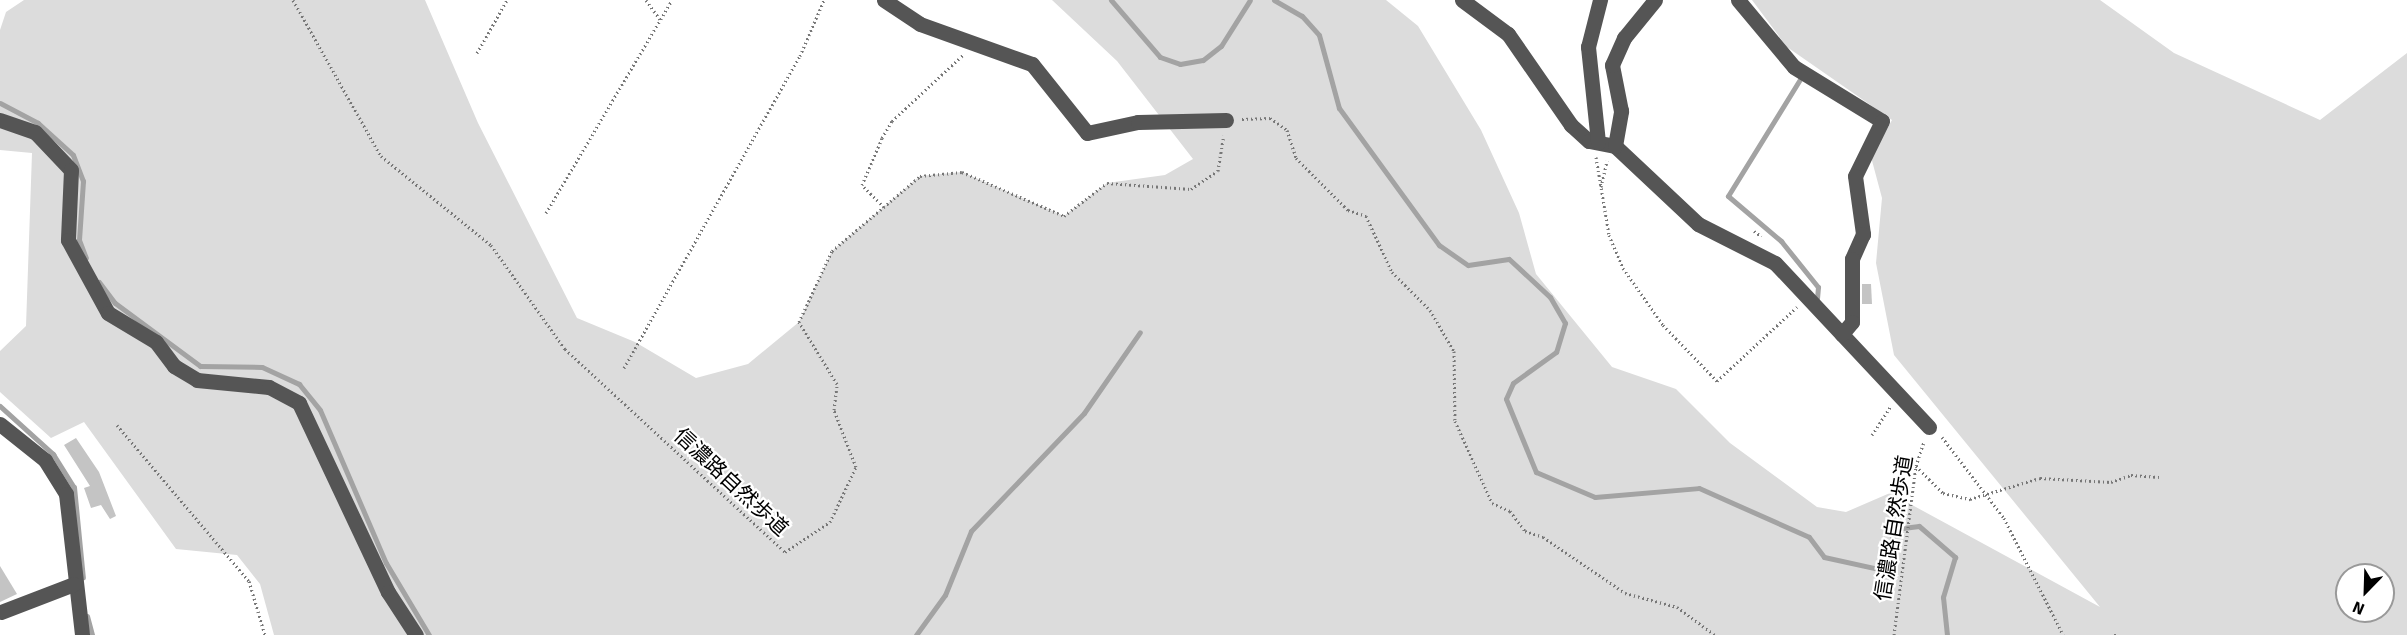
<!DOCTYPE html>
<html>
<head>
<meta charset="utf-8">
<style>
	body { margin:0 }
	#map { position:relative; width:2407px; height:635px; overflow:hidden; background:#fff; font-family:Signika,"Noto Sans JP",sans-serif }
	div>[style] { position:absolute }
	.green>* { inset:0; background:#dcdcdc }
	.stream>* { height:5px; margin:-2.5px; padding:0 2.5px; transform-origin:2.5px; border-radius:2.5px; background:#a3a3a3 }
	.building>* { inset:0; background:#c4c4c4 }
	.path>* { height:3px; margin-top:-1.5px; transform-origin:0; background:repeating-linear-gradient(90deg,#777 0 1.5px,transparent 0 4.5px) }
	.minor>* { height:15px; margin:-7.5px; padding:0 7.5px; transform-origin:7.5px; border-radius:7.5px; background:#555 }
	span { translate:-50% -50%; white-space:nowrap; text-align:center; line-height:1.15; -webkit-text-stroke:4.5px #fff; paint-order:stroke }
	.street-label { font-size:21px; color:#000 }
	.north { position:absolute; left:2335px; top:563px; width:60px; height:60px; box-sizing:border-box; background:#fff; border:2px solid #999; border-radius:50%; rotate:203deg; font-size:16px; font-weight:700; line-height:24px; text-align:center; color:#000 }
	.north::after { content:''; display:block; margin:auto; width:21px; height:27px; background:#000; clip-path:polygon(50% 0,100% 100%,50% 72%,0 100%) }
</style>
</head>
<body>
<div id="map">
	<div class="green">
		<i style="clip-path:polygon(evenodd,24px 0,425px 0,478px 123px,577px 318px,635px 342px,696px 378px,748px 364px,799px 322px,832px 251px,920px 176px,962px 172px,1064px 216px,1107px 183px,1165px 175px,1193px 159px,1117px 61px,1052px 0,1386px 0,1418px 26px,1481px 130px,1519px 213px,1536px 274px,1612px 367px,1676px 389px,1730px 443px,1817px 507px,1846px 512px,1890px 493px,2100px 607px,1894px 355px,1876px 263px,1882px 198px,1871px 157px,1892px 120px,1787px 47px,1752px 0,2100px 0,2174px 53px,2320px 120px,2407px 53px,2407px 635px,274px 635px,260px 584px,237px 555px,176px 549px,84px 422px,51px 438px,0 392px,0 351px,26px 326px,32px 153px,0 150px,0 30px,6px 12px,24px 0,2347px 575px,2383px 575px,2383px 611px,2347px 611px,2347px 575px)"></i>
	</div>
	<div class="stream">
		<i style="left:1111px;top:0;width:75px;rotate:49.3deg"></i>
		<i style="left:1160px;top:57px;width:21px;rotate:19deg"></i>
		<i style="left:1180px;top:64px;width:23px;rotate:-10deg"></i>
		<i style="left:1203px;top:60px;width:23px;rotate:-38deg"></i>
		<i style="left:1221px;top:46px;width:54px;rotate:-57.8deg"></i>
		<i style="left:1274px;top:0;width:32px;rotate:30deg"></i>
		<i style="left:1302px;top:16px;width:25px;rotate:48deg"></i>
		<i style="left:1319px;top:35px;width:76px;rotate:74.7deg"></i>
		<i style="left:1339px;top:108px;width:170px;rotate:53.9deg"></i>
		<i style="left:1439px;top:245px;width:35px;rotate:35deg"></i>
		<i style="left:1468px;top:265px;width:41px;rotate:-8.3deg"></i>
		<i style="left:1509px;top:259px;width:56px;rotate:42.8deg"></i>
		<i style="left:1550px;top:297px;width:30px;rotate:60deg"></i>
		<i style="left:1565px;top:323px;width:30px;rotate:107deg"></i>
		<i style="left:1556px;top:352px;width:53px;rotate:144.2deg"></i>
		<i style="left:1513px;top:383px;width:17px;rotate:114deg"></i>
		<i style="left:1506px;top:399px;width:79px;rotate:67.7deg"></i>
		<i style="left:1536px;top:472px;width:64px;rotate:23deg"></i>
		<i style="left:1595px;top:497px;width:104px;rotate:-4.9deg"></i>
		<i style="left:1699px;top:488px;width:120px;rotate:24deg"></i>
		<i style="left:1809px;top:537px;width:25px;rotate:53deg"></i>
		<i style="left:1824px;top:557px;width:60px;rotate:12.4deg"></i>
		<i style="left:1883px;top:570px;width:43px;rotate:-73.7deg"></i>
		<i style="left:1895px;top:529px;width:24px;rotate:-7deg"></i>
		<i style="left:1919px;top:526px;width:48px;rotate:40.7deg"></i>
		<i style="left:1955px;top:557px;width:42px;rotate:106.7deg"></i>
		<i style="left:1943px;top:597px;width:38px;rotate:84deg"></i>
		<i style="left:1802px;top:76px;width:141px;rotate:121.7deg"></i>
		<i style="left:1728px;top:196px;width:70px;rotate:40.3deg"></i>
		<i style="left:1781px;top:241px;width:59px;rotate:51.2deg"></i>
		<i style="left:1818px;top:287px;width:11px;rotate:95deg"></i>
		<i style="left:0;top:103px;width:43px;rotate:27.8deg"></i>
		<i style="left:38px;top:123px;width:47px;rotate:42.4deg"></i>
		<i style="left:73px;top:155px;width:28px;rotate:69deg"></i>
		<i style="left:83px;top:181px;width:59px;rotate:93.9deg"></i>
		<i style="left:79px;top:240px;width:19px;rotate:69deg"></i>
		<i style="left:99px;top:282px;width:26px;rotate:53deg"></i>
		<i style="left:115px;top:303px;width:106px;rotate:36.5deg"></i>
		<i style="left:200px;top:366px;width:62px;rotate:0.9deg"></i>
		<i style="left:262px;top:367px;width:41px;rotate:24.7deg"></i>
		<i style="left:299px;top:384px;width:33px;rotate:51deg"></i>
		<i style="left:320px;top:410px;width:167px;rotate:66.7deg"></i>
		<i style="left:386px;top:563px;width:84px;rotate:59.2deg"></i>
		<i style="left:0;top:406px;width:72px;rotate:42.2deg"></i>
		<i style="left:53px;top:454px;width:39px;rotate:58deg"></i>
		<i style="left:74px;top:487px;width:91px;rotate:84.4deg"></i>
		<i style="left:87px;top:616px;width:20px;rotate:75deg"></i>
		<i style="left:916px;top:635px;width:49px;rotate:-54.1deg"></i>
		<i style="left:945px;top:595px;width:69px;rotate:-67.9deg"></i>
		<i style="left:971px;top:531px;width:163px;rotate:-46.2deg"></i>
		<i style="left:1084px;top:413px;width:98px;rotate:-55.3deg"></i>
	</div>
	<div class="building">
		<i style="clip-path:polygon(1862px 284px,1871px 284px,1872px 304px,1862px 304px)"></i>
		<i style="clip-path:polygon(76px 438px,99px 472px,116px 516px,110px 519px,101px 505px,91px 508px,84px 488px,90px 486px,64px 445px)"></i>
		<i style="clip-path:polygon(0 566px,17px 594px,0 602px)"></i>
	</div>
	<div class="path">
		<i style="left:293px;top:0;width:179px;rotate:60.6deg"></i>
		<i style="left:381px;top:156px;width:141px;rotate:39deg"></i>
		<i style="left:491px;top:245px;width:128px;rotate:54.6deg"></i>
		<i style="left:565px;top:349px;width:299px;rotate:42.7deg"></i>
		<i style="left:785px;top:552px;width:54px;rotate:-33.7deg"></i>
		<i style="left:830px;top:522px;width:61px;rotate:-64.7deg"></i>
		<i style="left:856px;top:467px;width:61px;rotate:-111.1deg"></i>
		<i style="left:834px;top:410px;width:26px;rotate:-83deg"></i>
		<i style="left:837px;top:384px;width:73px;rotate:-121.5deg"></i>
		<i style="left:799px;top:322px;width:78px;rotate:-65.1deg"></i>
		<i style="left:832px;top:251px;width:116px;rotate:-40.4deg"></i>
		<i style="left:920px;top:176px;width:42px;rotate:-5.4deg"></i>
		<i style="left:962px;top:172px;width:111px;rotate:23.3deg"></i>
		<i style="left:1064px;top:216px;width:54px;rotate:-37.5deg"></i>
		<i style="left:1107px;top:183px;width:84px;rotate:4.1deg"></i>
		<i style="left:1191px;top:189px;width:32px;rotate:-34deg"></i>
		<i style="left:1218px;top:171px;width:36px;rotate:-81deg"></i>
		<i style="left:646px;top:0;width:24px;rotate:54deg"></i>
		<i style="left:477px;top:53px;width:61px;rotate:-60.5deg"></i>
		<i style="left:1242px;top:119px;width:28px;rotate:-2deg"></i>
		<i style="left:1270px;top:118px;width:21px;rotate:35deg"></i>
		<i style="left:1287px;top:130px;width:29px;rotate:72deg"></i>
		<i style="left:1296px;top:158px;width:74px;rotate:45deg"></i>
		<i style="left:1348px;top:210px;width:19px;rotate:18deg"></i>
		<i style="left:1366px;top:216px;width:62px;rotate:65.1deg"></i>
		<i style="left:1392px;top:272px;width:54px;rotate:45deg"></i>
		<i style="left:1430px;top:310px;width:48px;rotate:59.7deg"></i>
		<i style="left:1454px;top:351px;width:70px;rotate:89.2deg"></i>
		<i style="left:1455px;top:421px;width:90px;rotate:65.7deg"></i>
		<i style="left:1492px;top:503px;width:20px;rotate:24deg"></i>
		<i style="left:1510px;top:511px;width:25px;rotate:53deg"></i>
		<i style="left:1525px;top:531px;width:19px;rotate:18deg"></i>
		<i style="left:1543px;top:537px;width:99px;rotate:34.3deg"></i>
		<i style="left:1625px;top:593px;width:54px;rotate:15.1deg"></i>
		<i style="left:1677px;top:607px;width:47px;rotate:36.4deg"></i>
		<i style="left:1596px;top:157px;width:79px;rotate:80.5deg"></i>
		<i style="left:1609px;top:235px;width:36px;rotate:67deg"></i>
		<i style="left:1623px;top:268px;width:70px;rotate:54.9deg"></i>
		<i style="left:1663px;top:325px;width:78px;rotate:46deg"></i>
		<i style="left:1717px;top:381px;width:109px;rotate:-42.8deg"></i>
		<i style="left:1601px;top:187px;width:27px;rotate:-77deg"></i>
		<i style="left:884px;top:207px;width:31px;rotate:-135deg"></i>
		<i style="left:862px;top:185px;width:51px;rotate:-66.9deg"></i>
		<i style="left:882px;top:138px;width:20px;rotate:-60deg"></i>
		<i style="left:892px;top:121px;width:97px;rotate:-42.9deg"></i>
		<i style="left:546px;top:213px;width:247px;rotate:-59.4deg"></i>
		<i style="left:1754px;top:231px;width:9px;rotate:36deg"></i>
		<i style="left:624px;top:368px;width:358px;rotate:-60.6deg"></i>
		<i style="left:800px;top:56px;width:61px;rotate:-66.8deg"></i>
		<i style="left:117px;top:425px;width:204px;rotate:49.8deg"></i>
		<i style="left:249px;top:581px;width:56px;rotate:73.5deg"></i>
		<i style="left:1872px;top:435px;width:35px;rotate:-57deg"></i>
		<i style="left:1942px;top:437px;width:102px;rotate:52.6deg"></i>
		<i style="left:2004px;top:518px;width:131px;rotate:63.2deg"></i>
		<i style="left:1916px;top:466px;width:38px;rotate:45deg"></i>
		<i style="left:1943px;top:493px;width:28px;rotate:13deg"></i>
		<i style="left:1970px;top:499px;width:73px;rotate:-16.7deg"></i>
		<i style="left:2040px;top:478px;width:71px;rotate:3.2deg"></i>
		<i style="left:2111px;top:482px;width:21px;rotate:-19deg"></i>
		<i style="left:2131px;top:475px;width:28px;rotate:4deg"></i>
		<i style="left:1894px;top:635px;width:170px;rotate:-82.6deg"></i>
		<i style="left:1916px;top:466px;width:25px;rotate:-72deg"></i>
		<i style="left:2114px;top:635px;width:5px"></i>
	</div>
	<div class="minor">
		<i style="left:884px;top:0;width:43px;rotate:33.7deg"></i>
		<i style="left:920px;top:24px;width:119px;rotate:19.7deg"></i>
		<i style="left:1032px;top:64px;width:88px;rotate:51.4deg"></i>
		<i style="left:1087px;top:133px;width:52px;rotate:-12.2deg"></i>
		<i style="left:1138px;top:122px;width:88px;rotate:-1.3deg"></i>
		<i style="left:1462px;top:0;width:57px;rotate:36.5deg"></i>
		<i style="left:1508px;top:34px;width:111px;rotate:55.3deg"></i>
		<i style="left:1571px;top:125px;width:24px;rotate:42deg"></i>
		<i style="left:1589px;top:141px;width:26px;rotate:11deg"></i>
		<i style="left:1615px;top:146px;width:114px;rotate:43.2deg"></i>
		<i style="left:1698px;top:224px;width:86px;rotate:26.9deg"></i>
		<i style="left:1775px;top:263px;width:225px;rotate:46.8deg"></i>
		<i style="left:1738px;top:0;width:87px;rotate:50.1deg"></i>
		<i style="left:1794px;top:67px;width:103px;rotate:31.5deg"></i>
		<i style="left:1882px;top:121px;width:61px;rotate:116.1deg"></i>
		<i style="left:1855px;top:176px;width:59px;rotate:82.1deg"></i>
		<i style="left:1863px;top:234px;width:27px;rotate:114deg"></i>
		<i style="left:1852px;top:259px;width:63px;rotate:90deg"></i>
		<i style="left:1852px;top:322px;width:16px;rotate:130deg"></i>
		<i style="left:0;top:120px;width:37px;rotate:19deg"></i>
		<i style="left:35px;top:132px;width:52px;rotate:46.5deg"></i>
		<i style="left:71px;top:170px;width:70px;rotate:92.5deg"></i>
		<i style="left:68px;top:240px;width:83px;rotate:61.3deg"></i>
		<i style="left:108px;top:313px;width:56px;rotate:31.1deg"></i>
		<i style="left:156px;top:342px;width:30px;rotate:53deg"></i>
		<i style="left:174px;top:366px;width:27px;rotate:31deg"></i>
		<i style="left:197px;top:380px;width:72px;rotate:5.6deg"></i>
		<i style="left:269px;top:387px;width:34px;rotate:28deg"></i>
		<i style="left:299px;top:403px;width:209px;rotate:64.8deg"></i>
		<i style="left:388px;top:592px;width:51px;rotate:56.9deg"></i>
		<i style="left:1598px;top:142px;width:96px;rotate:-96deg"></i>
		<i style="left:1588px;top:47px;width:49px;rotate:-75.7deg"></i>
		<i style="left:1615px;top:146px;width:36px;rotate:-80deg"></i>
		<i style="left:1621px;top:111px;width:47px;rotate:-101.1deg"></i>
		<i style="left:1612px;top:65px;width:30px;rotate:-66deg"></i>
		<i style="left:1624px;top:38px;width:49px;rotate:-50.8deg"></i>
		<i style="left:0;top:424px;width:58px;rotate:38.7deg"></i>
		<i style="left:45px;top:460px;width:40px;rotate:58deg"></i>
		<i style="left:66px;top:494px;width:142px;rotate:83.5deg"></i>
		<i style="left:1px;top:612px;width:78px;rotate:-21deg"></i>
	</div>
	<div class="street-label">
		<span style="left:731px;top:482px;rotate:43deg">信濃路自然歩道</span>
		<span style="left:1894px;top:528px;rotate:-81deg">信濃路自然歩道</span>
	</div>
	<div class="north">N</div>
</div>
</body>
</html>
